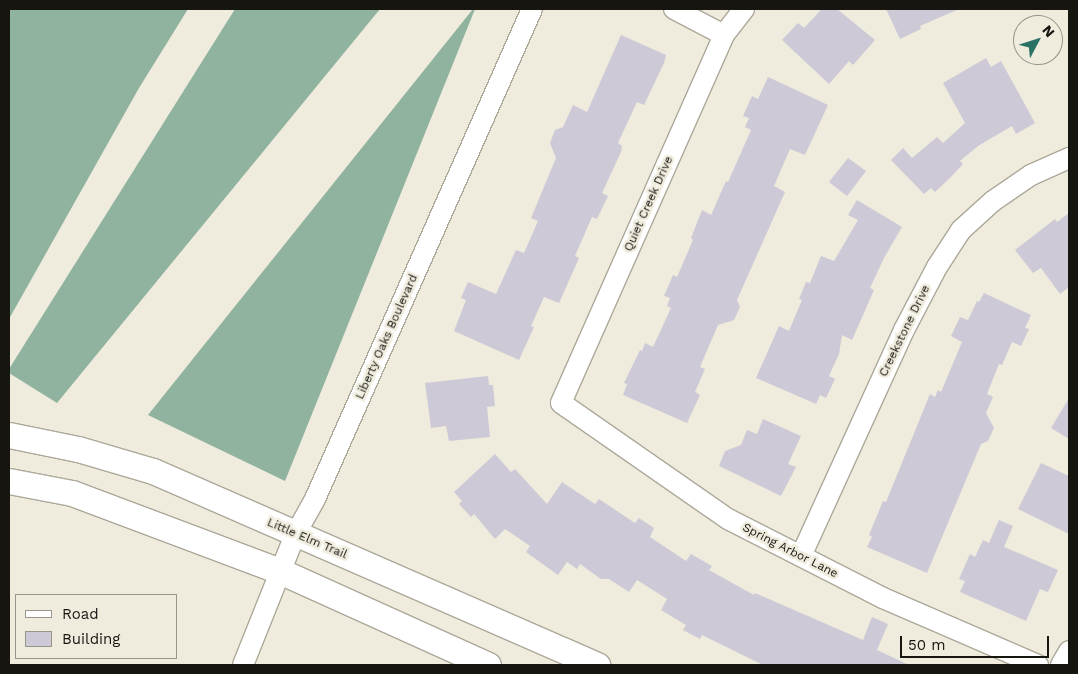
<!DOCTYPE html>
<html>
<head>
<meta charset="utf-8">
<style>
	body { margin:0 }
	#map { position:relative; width:1078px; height:674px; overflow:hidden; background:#efebdd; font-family:"Work Sans",sans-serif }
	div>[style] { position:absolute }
	.forest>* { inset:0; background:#8fb39f }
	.building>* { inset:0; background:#cec9d7 }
	.roads { filter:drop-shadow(1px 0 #aca89a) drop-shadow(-1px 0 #aca89a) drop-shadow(0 1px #aca89a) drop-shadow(0 -1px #aca89a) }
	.minor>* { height:20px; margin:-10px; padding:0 10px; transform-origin:10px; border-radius:10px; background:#fff }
	.tertiary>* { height:25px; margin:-12.5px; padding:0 12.5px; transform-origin:12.5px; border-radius:12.5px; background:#fff }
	span { translate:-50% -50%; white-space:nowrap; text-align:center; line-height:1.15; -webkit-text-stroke:5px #efebdd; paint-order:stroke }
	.street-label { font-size:12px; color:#171510 }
	.frame { position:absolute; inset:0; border:10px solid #171510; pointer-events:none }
	.legend { position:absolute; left:15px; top:594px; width:162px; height:65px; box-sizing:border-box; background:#efebdd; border:1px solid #99958b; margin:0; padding:6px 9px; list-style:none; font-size:15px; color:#171510 }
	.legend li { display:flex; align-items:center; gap:10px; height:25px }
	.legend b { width:25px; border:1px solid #99958b }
	.north { position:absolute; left:1013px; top:15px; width:50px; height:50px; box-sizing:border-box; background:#efebdd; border:1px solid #99958b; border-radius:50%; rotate:50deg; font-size:14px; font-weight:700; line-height:20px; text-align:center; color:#171510 }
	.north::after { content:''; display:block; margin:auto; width:18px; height:22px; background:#2b7166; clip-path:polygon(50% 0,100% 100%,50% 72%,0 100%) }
	.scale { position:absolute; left:900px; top:636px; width:149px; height:22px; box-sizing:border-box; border:2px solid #171510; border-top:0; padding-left:6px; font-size:15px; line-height:18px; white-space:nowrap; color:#171510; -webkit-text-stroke:4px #efebdd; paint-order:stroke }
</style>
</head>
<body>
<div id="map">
	<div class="forest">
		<i style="clip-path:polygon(9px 9px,188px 9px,139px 88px,9px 319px)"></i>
		<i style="clip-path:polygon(235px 9px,380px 9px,57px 403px,9px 373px,9px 369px)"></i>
		<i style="clip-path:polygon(473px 9px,475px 9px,285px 481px,148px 415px)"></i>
	</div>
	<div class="building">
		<i style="clip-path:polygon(822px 9px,837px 9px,875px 40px,853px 65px,849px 61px,829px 84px,782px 40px,798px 23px,804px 28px)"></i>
		<i style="clip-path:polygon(886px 9px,959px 9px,920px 26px,921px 29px,900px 39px)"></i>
		<i style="clip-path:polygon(621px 35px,666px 55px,664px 63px,644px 105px,637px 102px,618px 143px,622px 146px,621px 152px,602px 193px,608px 196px,597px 219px,592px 217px,575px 256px,579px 258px,559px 303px,544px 297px,531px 326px,534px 327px,519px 360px,454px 331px,466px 300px,461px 298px,468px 282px,496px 294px,516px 250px,524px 253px,538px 221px,531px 218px,556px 158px,550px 143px,555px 130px,563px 127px,573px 105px,587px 112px)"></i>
		<i style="clip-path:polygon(986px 58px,991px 67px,1001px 61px,1035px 123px,1016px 134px,1012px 126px,978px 146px,960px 161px,963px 164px,950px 178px,935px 192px,931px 188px,924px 194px,891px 160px,903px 148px,912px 158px,937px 137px,943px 143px,965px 123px,943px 83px)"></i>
		<i style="clip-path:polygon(768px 77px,828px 105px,805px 155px,790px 149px,774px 186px,785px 192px,737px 300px,740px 307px,734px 320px,718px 325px,700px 367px,705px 369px,695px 392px,700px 395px,687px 423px,623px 395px,627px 384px,624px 383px,640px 350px,642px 351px,645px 343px,653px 347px,671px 308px,667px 306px,670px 298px,664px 296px,673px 275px,677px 277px,693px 240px,691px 238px,702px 210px,711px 215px,726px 181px,728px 182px,751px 130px,745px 127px,749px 118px,743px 116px,752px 96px,758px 99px)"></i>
		<i style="clip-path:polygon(848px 158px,866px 171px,847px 196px,829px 182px)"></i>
		<i style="clip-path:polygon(857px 200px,902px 227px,884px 258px,870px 288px,874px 290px,852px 340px,842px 335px,839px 354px,829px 376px,835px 379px,826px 398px,820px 395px,816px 404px,756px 378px,779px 326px,789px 331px,802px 300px,799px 299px,806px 282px,810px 283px,821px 256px,834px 261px,858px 220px,848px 215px)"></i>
		<i style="clip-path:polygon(1069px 213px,1069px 287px,1060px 294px,1041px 268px,1033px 273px,1015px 250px,1055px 219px,1057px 222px)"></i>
		<i style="clip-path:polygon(984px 293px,1031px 315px,1025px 328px,1029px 329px,1021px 346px,1012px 342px,1002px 365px,999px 364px,987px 394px,993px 397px,986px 413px,994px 428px,988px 441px,981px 444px,927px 573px,867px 547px,872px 537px,869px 535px,883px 501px,886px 502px,930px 394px,935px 397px,938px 390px,941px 392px,962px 342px,951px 336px,960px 317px,968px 320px,977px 301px,979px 302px)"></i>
		<i style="clip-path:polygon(488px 376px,489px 385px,493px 385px,495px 406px,487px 407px,490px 437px,449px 441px,446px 426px,431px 428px,425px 383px)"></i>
		<i style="clip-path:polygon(1069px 398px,1069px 439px,1051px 428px)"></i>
		<i style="clip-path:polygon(763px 419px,801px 436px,788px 464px,796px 467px,781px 496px,719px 466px,725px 451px,741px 445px,747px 430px,757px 434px)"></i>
		<i style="clip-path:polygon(495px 454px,511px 472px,515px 469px,547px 504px,562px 482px,595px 504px,599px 499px,635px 523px,639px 518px,654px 528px,650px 537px,686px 561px,691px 554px,712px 566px,709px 570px,754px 595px,755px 593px,863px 640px,872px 617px,888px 624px,877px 650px,909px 665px,763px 665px,702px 635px,700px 639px,683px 630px,686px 625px,661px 610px,667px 599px,637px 580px,629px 592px,609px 579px,601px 579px,580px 564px,577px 569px,567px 562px,558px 575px,526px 552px,530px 546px,505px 529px,495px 539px,474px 514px,471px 517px,459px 504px,462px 501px,454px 492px)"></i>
		<i style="clip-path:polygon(1041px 463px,1069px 476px,1069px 534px,1018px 509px)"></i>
		<i style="clip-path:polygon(999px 520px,1013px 526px,1004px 547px,1058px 570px,1048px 592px,1040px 589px,1026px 621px,960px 592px,965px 581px,959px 579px,970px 554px,975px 557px,983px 540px,989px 543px)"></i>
	</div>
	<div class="roads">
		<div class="minor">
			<i style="left:674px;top:9px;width:56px;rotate:27.5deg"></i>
			<i style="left:744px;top:9px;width:33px;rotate:128deg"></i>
			<i style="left:724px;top:35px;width:402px;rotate:113.9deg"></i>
			<i style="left:561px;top:403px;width:203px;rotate:34.8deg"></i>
			<i style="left:728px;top:519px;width:174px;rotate:27deg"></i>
			<i style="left:883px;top:598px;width:169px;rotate:23.4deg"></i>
			<i style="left:801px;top:556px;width:248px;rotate:-65.5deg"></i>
			<i style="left:904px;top:330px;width:71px;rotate:-62.4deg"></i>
			<i style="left:937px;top:267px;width:44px;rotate:-57deg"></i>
			<i style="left:961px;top:230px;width:43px;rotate:-42.2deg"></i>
			<i style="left:993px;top:201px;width:46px;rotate:-34.4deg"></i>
			<i style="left:1031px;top:175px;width:42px;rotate:-24.1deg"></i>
			<i style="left:243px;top:665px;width:140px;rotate:-68.2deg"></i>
			<i style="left:295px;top:535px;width:41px;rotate:-60.9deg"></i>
			<i style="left:315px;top:499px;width:536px;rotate:-66.11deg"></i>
			<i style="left:1061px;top:665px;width:16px;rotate:-60deg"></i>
		</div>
		<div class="tertiary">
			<i style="left:9px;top:435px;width:70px;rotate:11.5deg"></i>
			<i style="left:78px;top:449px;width:78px;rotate:16.3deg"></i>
			<i style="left:153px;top:471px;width:485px;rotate:23.6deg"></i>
			<i style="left:9px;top:481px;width:64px;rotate:10.8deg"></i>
			<i style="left:72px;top:493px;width:224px;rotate:20.6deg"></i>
			<i style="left:282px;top:572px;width:226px;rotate:24.3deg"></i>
		</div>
	</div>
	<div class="street-label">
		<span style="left:649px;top:204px;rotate:-66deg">Quiet Creek Drive</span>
		<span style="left:905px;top:331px;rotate:-64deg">Creekstone Drive</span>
		<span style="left:387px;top:337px;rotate:-66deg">Liberty Oaks Boulevard</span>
		<span style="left:307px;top:539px;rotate:23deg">Little Elm Trail</span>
		<span style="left:790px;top:551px;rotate:27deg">Spring Arbor Lane</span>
	</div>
	<div class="frame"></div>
	<ul class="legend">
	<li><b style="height:6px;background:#fff"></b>Road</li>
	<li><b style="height:14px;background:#cec9d7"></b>Building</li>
	</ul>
	<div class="north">N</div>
	<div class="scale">50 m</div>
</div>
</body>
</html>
